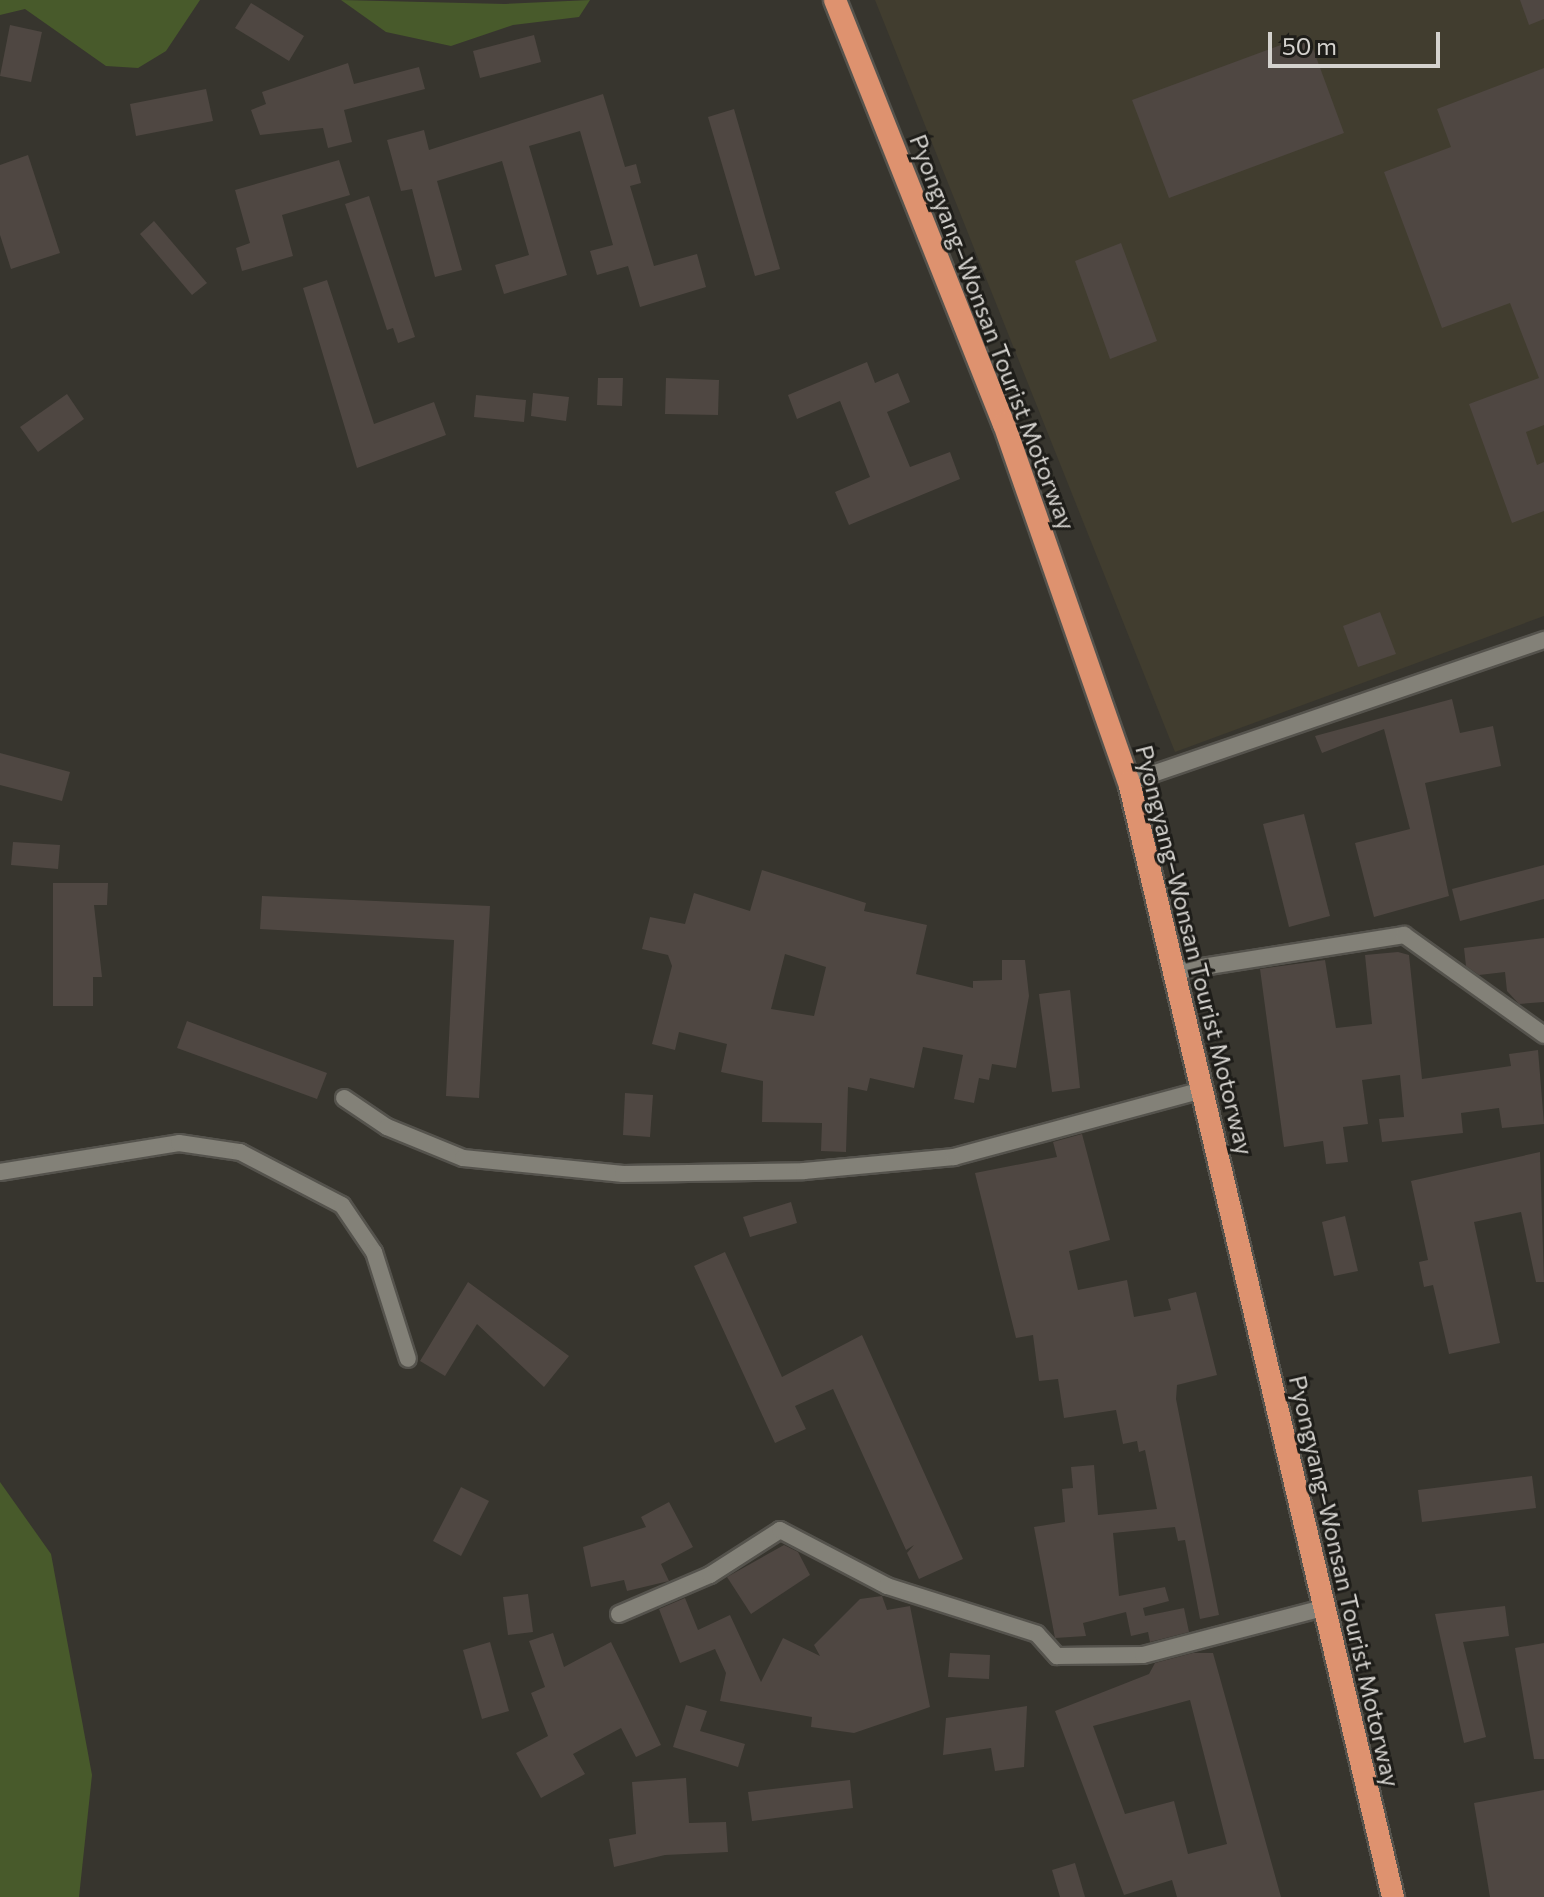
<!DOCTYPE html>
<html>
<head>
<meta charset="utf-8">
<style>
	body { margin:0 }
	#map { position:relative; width:1544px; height:1897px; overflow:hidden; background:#37352e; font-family:Commissioner,sans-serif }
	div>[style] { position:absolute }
	.built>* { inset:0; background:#413d2f }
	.green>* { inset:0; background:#485a2b }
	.building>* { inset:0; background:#4f4742 }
	.roads { filter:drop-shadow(2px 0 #55534d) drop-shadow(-2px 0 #55534d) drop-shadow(0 2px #55534d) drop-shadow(0 -2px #55534d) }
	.minor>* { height:16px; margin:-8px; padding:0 8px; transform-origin:8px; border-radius:8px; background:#838178 }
	.trunk>* { height:22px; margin:-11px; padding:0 11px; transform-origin:11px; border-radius:11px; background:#de926f }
	span { translate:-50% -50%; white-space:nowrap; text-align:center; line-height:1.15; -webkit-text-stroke:6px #1e1d19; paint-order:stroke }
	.street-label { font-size:24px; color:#d4d2ce }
	.scale { position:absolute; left:1268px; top:32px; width:172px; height:36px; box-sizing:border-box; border:4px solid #d4d2ce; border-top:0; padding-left:10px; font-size:24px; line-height:28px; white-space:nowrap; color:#d4d2ce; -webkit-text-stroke:6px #1e1d19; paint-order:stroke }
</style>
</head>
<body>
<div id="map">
	<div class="built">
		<i style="clip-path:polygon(875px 0,1544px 0,1544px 616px,1175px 752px)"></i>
	</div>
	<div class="green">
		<i style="clip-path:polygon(0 0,200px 0,166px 51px,138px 68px,106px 66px,25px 9px,0 15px)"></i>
		<i style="clip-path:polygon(341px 0,505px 4px,590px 0,579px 17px,513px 25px,451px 46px,386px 32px)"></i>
		<i style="clip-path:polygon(0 1482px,51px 1554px,92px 1775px,79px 1897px,0 1897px)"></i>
	</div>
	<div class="building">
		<i style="clip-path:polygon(1520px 0,1544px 0,1544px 19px,1529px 25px)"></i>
		<i style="clip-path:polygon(251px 3px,304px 36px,289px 61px,235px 28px)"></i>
		<i style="clip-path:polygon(10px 25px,42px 32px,31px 82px,0 76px)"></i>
		<i style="clip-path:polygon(534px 35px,541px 62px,480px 78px,473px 51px)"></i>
		<i style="clip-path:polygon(1308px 35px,1344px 133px,1169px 198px,1132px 100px)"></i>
		<i style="clip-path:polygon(348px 63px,354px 84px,419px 67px,425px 89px,344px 110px,352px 142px,328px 148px,323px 128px,260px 135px,251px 110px,266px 104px,262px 92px)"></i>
		<i style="clip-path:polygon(1544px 68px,1544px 425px,1526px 432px,1537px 465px,1544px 462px,1544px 511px,1512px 523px,1469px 404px,1539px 378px,1510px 303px,1442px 328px,1384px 172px,1451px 147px,1437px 109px)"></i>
		<i style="clip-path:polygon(206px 89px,213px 121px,136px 136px,130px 104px)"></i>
		<i style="clip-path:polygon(603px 94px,625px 167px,636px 164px,641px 183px,630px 186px,654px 266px,697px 254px,706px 287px,640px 307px,628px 266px,597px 275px,590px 251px,613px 245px,580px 131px,529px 146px,567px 275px,504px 294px,495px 265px,529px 255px,502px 161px,437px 181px,462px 270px,435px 277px,412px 189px,401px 191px,387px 140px,424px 130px,429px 150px)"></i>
		<i style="clip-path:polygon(734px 109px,780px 269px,755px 276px,708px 117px)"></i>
		<i style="clip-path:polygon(28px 155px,60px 253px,11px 269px,0 235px,0 165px)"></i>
		<i style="clip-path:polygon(339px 160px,350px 195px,282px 215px,293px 256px,242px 271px,236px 248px,250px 243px,235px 190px)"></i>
		<i style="clip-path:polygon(369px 196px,415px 337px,398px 343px,393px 328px,387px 330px,345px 204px)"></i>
		<i style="clip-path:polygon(154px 221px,207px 283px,192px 295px,140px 234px)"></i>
		<i style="clip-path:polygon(1121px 243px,1157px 341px,1110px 359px,1075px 261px)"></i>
		<i style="clip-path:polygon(327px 280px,374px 424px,434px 402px,446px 435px,357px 468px,303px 288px)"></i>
		<i style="clip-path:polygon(867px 362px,875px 383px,898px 373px,910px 402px,887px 412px,910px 467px,950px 452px,960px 479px,849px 525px,835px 492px,870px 477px,840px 401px,797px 419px,788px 395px)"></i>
		<i style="clip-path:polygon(598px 378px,623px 378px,622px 406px,597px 405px)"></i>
		<i style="clip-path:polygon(666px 378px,719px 380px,718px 415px,665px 414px)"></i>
		<i style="clip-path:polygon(533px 393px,569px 397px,566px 421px,531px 416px)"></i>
		<i style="clip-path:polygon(67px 394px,84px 419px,38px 452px,20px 427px)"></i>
		<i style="clip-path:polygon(476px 395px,526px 400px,524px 422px,474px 417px)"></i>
		<i style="clip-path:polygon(1380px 612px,1396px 654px,1358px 667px,1343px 626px)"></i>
		<i style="clip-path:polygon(1452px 699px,1460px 733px,1493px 726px,1501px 766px,1425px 783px,1449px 896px,1374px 917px,1355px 843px,1410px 829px,1384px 729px,1322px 753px,1315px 736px)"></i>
		<i style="clip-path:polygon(0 753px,70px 772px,62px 801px,0 785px)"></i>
		<i style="clip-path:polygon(1304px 814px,1330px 916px,1289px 927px,1263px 824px)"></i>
		<i style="clip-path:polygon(13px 842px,60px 845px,58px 869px,11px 865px)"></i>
		<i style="clip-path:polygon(1544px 865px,1544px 899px,1460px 921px,1452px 889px)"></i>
		<i style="clip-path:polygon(evenodd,762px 870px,866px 903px,864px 911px,927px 925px,916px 974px,973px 988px,973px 981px,1002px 980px,1002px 960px,1025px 960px,1029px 996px,1016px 1068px,992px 1064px,989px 1080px,979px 1078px,974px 1103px,954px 1099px,963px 1055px,923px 1047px,914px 1088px,870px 1078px,867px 1091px,848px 1087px,846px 1152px,821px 1151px,822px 1123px,762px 1122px,763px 1081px,721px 1072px,727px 1044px,679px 1032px,675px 1050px,652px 1044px,672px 966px,668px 955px,642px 949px,650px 917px,685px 924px,694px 893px,750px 911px,762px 870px,785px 954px,826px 967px,814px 1016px,771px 1009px,785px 954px)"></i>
		<i style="clip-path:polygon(53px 883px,108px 883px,107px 905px,94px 905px,102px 977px,93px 977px,93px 1006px,53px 1006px)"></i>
		<i style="clip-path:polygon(262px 896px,490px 906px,479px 1098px,446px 1096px,454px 940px,260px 929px)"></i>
		<i style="clip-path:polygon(1544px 938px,1544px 1002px,1519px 1004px,1507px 991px,1505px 972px,1479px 975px,1466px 966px,1464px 948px)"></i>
		<i style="clip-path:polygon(1398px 952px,1409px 955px,1422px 1079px,1511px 1066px,1509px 1054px,1538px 1050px,1544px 1124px,1502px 1128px,1499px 1108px,1461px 1113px,1463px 1133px,1382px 1142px,1379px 1119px,1404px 1117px,1400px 1075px,1362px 1080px,1368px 1124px,1343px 1127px,1348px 1162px,1326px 1164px,1323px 1141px,1284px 1147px,1260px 969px,1325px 960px,1336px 1028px,1372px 1024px,1365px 955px)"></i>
		<i style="clip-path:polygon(1070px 990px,1080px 1088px,1052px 1092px,1039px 994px)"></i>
		<i style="clip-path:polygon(187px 1021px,327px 1073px,317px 1099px,177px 1048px)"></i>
		<i style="clip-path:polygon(625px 1093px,653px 1095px,650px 1137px,623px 1135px)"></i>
		<i style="clip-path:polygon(1082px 1134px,1110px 1240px,1069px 1251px,1078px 1290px,1127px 1280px,1134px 1317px,1171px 1310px,1168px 1299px,1196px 1292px,1217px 1375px,1177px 1385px,1176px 1399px,1219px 1615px,1200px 1619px,1185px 1540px,1178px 1541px,1175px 1527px,1113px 1533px,1119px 1596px,1165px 1587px,1169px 1601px,1143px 1608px,1145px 1616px,1184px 1608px,1189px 1632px,1150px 1642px,1148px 1632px,1131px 1636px,1126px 1612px,1083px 1623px,1086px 1636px,1055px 1638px,1034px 1527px,1065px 1522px,1062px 1489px,1073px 1488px,1071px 1467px,1094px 1465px,1098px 1515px,1157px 1509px,1145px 1450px,1139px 1452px,1137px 1441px,1123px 1444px,1116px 1410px,1064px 1418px,1058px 1379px,1039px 1381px,1033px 1335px,1016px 1338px,975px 1173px,1057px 1157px,1053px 1142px)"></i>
		<i style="clip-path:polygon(1540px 1152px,1544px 1282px,1536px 1282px,1521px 1212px,1474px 1222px,1500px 1343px,1449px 1354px,1433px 1285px,1424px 1287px,1419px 1262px,1428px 1260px,1411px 1181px)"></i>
		<i style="clip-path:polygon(791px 1202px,797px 1223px,750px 1237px,743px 1217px)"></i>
		<i style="clip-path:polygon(1345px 1216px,1358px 1271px,1334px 1276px,1322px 1222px)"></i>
		<i style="clip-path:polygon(725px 1252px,782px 1377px,862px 1335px,963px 1559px,919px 1579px,907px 1553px,914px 1545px,906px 1550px,833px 1389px,795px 1406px,806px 1429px,775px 1443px,694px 1266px)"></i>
		<i style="clip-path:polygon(468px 1282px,569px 1356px,544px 1387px,477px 1324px,445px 1376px,420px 1361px)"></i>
		<i style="clip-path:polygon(1532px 1476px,1536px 1508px,1422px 1522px,1418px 1490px)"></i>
		<i style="clip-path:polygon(461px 1487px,489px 1501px,461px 1556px,433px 1541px)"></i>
		<i style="clip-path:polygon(669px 1502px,693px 1547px,661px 1564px,669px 1581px,627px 1591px,624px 1580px,591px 1587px,583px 1547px,646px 1527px,641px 1517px)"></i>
		<i style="clip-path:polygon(784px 1545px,798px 1552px,810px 1575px,751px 1614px,727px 1577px)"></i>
		<i style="clip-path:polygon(528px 1594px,533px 1632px,508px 1635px,503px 1597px)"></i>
		<i style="clip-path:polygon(882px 1596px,887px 1610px,910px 1606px,930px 1707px,854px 1733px,811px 1727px,812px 1717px,720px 1701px,726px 1673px,715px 1649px,680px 1663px,659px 1609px,685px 1598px,698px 1630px,730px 1615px,761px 1682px,783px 1638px,820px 1656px,814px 1645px,860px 1599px)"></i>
		<i style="clip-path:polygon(1505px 1606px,1509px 1636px,1463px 1642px,1486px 1737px,1464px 1743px,1435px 1614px)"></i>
		<i style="clip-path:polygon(553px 1633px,564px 1667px,611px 1642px,661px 1745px,636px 1757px,621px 1728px,573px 1754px,585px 1774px,541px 1798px,516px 1753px,548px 1736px,531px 1693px,545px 1687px,529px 1641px)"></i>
		<i style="clip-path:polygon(490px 1642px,509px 1711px,482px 1719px,463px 1650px)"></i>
		<i style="clip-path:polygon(1544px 1643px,1544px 1759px,1534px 1759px,1515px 1648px)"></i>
		<i style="clip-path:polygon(950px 1653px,990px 1655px,989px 1679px,948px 1677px)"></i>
		<i style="clip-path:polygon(evenodd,1193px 1653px,1213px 1653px,1281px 1897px,1177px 1897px,1172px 1880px,1124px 1895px,1055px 1711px,1149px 1674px,1155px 1663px,1193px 1653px,1190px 1700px,1227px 1844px,1188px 1854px,1174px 1801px,1125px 1814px,1093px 1726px,1190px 1700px)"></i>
		<i style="clip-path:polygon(686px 1705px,707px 1711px,700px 1731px,745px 1744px,738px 1767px,673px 1747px)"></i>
		<i style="clip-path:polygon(1027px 1706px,1024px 1767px,995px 1771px,991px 1748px,943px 1755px,946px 1718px)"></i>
		<i style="clip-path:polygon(686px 1778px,689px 1823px,726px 1822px,728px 1852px,665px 1855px,614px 1867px,609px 1839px,636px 1834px,632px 1782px)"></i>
		<i style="clip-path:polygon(850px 1780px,853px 1808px,752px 1821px,748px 1792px)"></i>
		<i style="clip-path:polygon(1544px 1790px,1544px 1897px,1490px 1897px,1474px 1803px)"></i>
		<i style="clip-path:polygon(1075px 1863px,1085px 1897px,1060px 1897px,1052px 1870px)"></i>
	</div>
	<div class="roads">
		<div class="minor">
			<i style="left:1129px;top:782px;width:439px;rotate:-18.9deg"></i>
			<i style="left:1177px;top:971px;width:230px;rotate:-9deg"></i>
			<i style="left:1404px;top:935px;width:172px;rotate:35.5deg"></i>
			<i style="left:344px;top:1098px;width:52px;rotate:34deg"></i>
			<i style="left:387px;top:1127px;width:82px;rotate:22.2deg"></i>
			<i style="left:463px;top:1158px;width:161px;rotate:5.7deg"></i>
			<i style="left:623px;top:1174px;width:181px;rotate:-0.9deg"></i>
			<i style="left:804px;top:1171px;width:151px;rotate:-5.3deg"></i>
			<i style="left:954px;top:1157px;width:258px;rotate:-15.1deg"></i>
			<i style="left:0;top:1172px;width:181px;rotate:-9.2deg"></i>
			<i style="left:179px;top:1143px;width:62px;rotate:8.4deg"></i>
			<i style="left:240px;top:1152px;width:115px;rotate:27.5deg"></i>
			<i style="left:342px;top:1205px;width:57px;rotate:55.8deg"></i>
			<i style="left:374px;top:1252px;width:112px;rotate:72.4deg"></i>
			<i style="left:619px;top:1614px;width:99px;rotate:-23.2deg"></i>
			<i style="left:710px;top:1575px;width:83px;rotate:-32.7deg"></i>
			<i style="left:780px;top:1530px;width:121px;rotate:27.6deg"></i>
			<i style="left:887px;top:1586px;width:157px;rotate:17.7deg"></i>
			<i style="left:1037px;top:1634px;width:30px;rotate:48deg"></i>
			<i style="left:1057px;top:1656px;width:86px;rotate:-0.7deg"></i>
			<i style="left:1143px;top:1655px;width:187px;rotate:-14.6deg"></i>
		</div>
		<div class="trunk">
			<i style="left:835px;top:0;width:456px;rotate:68.3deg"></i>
			<i style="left:1004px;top:424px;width:379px;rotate:70.8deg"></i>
			<i style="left:1129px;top:782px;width:1146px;rotate:76.68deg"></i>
		</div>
	</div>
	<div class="street-label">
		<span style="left:993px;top:332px;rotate:69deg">Pyongyang–Wonsan Tourist Motorway</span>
		<span style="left:1195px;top:950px;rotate:76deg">Pyongyang–Wonsan Tourist Motorway</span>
		<span style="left:1345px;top:1581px;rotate:77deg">Pyongyang–Wonsan Tourist Motorway</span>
	</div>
	<div class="scale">50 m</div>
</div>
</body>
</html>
